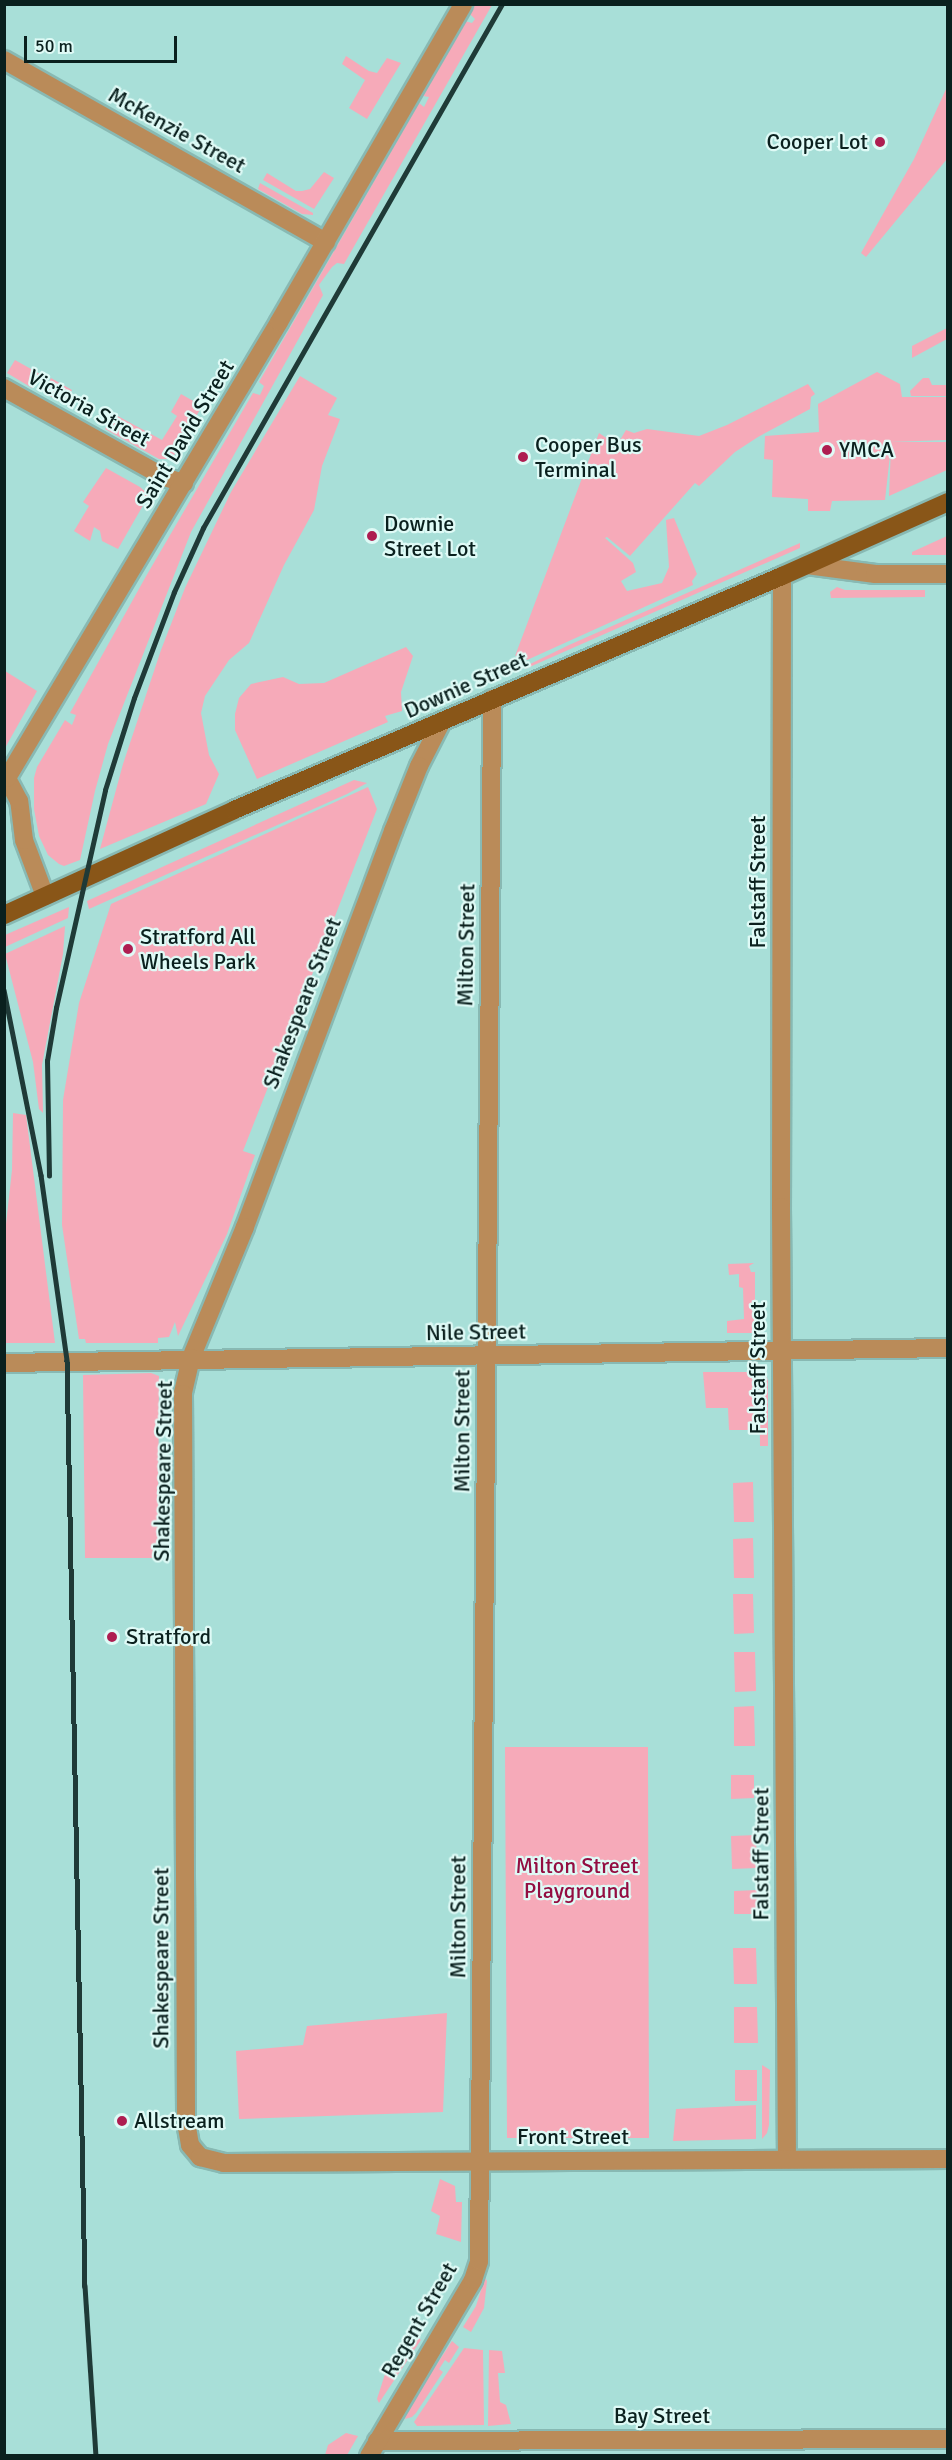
<!DOCTYPE html>
<html>
<head>
<meta charset="utf-8">
<style>
	body { margin:0 }
	#map { position:relative; width:952px; height:2460px; overflow:hidden; background:#a8dfd8; font-family:Signika,sans-serif }
	div>[style] { position:absolute }
	.green>* { inset:0; background:#f6aab9 }
	.roads { filter:drop-shadow(2px 0 #88b9b3) drop-shadow(-2px 0 #88b9b3) drop-shadow(0 2px #88b9b3) drop-shadow(0 -2px #88b9b3) }
	.minor>* { height:18px; margin:-9px; padding:0 9px; transform-origin:9px; border-radius:9px; background:#ba8b59 }
	.major>* { height:18px; margin:-9px; padding:0 9px; transform-origin:9px; border-radius:9px; background:#895618 }
	.rail>* { height:4.5px; margin:-2.25px; padding:0 2.25px; transform-origin:2.25px; border-radius:2.25px; background:#1f3a37 }
	.dots>* { width:16px; height:16px; translate:-50% -50%; box-sizing:border-box; border:3px solid #dffaf6; border-radius:50% }
	span { translate:-50% -50%; white-space:nowrap; text-align:center; line-height:1.15; -webkit-text-stroke:4.5px #dffaf6; paint-order:stroke }
	.street-label { font-size:22px; color:#0a201e }
	.poi-label { font-size:22px; color:#0a201e }
	.right { translate:-100% -50%; text-align:right }
	.left { translate:0 -50%; text-align:left }
	.park-label { font-size:22px; color:#930d41 }
	.frame { position:absolute; inset:0; border:6px solid #0a201e; pointer-events:none }
	.scale { position:absolute; left:24px; top:36px; width:153px; height:27px; box-sizing:border-box; border:3px solid #0a201e; border-top:0; padding-left:8px; font-size:18px; line-height:21px; white-space:nowrap; color:#0a201e; -webkit-text-stroke:4px #dffaf6; paint-order:stroke }
</style>
</head>
<body>
<div id="map">
	<div class="green">
		<i style="clip-path:polygon(475px 5px,492px 5px,344px 264px,337px 263px,332px 267px,319px 285px,323px 295px,191px 532px,108px 744px,95px 791px,80px 860px,64px 866px,59px 864px,48px 855px,39px 836px,34px 809px,34px 778px,37px 767px,65px 720px,72px 725px,76px 715px,70px 713px,145px 578px,253px 393px,260px 395px,264px 386px,259px 382px,419px 103px,424px 107px,429px 97px,423px 96px,465px 21px,472px 23px,475px 19px,470px 14px)"></i>
		<i style="clip-path:polygon(346px 56px,369px 71px,377px 73px,387px 58px,401px 63px,367px 119px,349px 108px,365px 80px,342px 64px)"></i>
		<i style="clip-path:polygon(947px 87px,947px 159px,866px 257px,861px 253px,914px 159px)"></i>
		<i style="clip-path:polygon(324px 172px,334px 178px,314px 209px,263px 180px,267px 173px,296px 191px,302px 191px,310px 189px)"></i>
		<i style="clip-path:polygon(260px 183px,313px 213px,313px 215px,302px 214px,258px 189px)"></i>
		<i style="clip-path:polygon(947px 328px,947px 339px,912px 358px,912px 346px)"></i>
		<i style="clip-path:polygon(15px 360px,40px 374px,32px 388px,7px 373px)"></i>
		<i style="clip-path:polygon(877px 372px,900px 384px,902px 397px,947px 397px,947px 440px,890px 442px,947px 442px,947px 470px,889px 496px,891px 446px,885px 500px,832px 501px,830px 511px,808px 511px,808px 499px,772px 497px,773px 460px,764px 459px,765px 436px,819px 432px,818px 404px)"></i>
		<i style="clip-path:polygon(300px 376px,337px 398px,328px 415px,340px 419px,322px 466px,314px 510px,284px 565px,249px 643px,229px 660px,205px 696px,201px 713px,209px 755px,219px 774px,206px 804px,100px 849px,123px 764px,161px 650px,185px 588px,231px 492px)"></i>
		<i style="clip-path:polygon(51px 378px,72px 390px,64px 404px,43px 392px)"></i>
		<i style="clip-path:polygon(923px 378px,929px 378px,932px 385px,947px 385px,947px 396px,911px 396px,910px 391px)"></i>
		<i style="clip-path:polygon(808px 384px,815px 394px,811px 397px,810px 409px,758px 437px,735px 452px,699px 486px,695px 483px,630px 556px,607px 537px,605px 538px,633px 563px,636px 572px,621px 581px,627px 591px,662px 583px,669px 567px,666px 520px,674px 518px,697px 574px,692px 581px,693px 585px,527px 660px,522px 653px,515px 656px,599px 433px,617px 445px,626px 430px,634px 433px,647px 429px,699px 436px,727px 425px)"></i>
		<i style="clip-path:polygon(181px 394px,202px 406px,172px 459px,159px 459px,105px 429px,114px 414px,162px 440px,177px 416px,171px 412px)"></i>
		<i style="clip-path:polygon(106px 468px,140px 487px,149px 495px,118px 549px,102px 541px,100px 531px,94px 527px,90px 541px,74px 531px,89px 506px,83px 502px)"></i>
		<i style="clip-path:polygon(947px 536px,947px 555px,912px 555px,912px 552px)"></i>
		<i style="clip-path:polygon(800px 543px,800px 548px,525px 669px,526px 666px,569px 645px)"></i>
		<i style="clip-path:polygon(837px 587px,845px 590px,925px 590px,925px 597px,831px 598px,830px 592px)"></i>
		<i style="clip-path:polygon(406px 647px,413px 656px,401px 692px,402px 711px,385px 716px,388px 722px,257px 779px,235px 730px,235px 714px,239px 698px,251px 684px,283px 677px,299px 684px,324px 683px)"></i>
		<i style="clip-path:polygon(5px 671px,37px 691px,5px 748px)"></i>
		<i style="clip-path:polygon(354px 780px,367px 783px,347px 794px,89px 909px,87px 901px)"></i>
		<i style="clip-path:polygon(368px 787px,377px 809px,243px 1151px,255px 1155px,227px 1234px,178px 1336px,175px 1322px,169px 1337px,158px 1338px,158px 1343px,86px 1343px,85px 1339px,79px 1339px,62px 1225px,63px 1100px,79px 1003px,111px 904px)"></i>
		<i style="clip-path:polygon(69px 907px,68px 918px,5px 947px,5px 935px)"></i>
		<i style="clip-path:polygon(65px 926px,63px 954px,42px 1065px,43px 1113px,39px 1109px,33px 1062px,5px 954px)"></i>
		<i style="clip-path:polygon(13px 1113px,26px 1115px,55px 1343px,5px 1343px,4px 1242px,12px 1170px)"></i>
		<i style="clip-path:polygon(754px 1263px,749px 1266px,751px 1272px,755px 1272px,755px 1333px,727px 1333px,727px 1321px,744px 1319px,743px 1288px,739px 1287px,739px 1274px,729px 1275px,728px 1264px)"></i>
		<i style="clip-path:polygon(765px 1371px,768px 1381px,768px 1446px,760px 1446px,759px 1372px)"></i>
		<i style="clip-path:polygon(703px 1372px,755px 1372px,754px 1430px,729px 1430px,728px 1408px,706px 1408px)"></i>
		<i style="clip-path:polygon(151px 1373px,159px 1376px,158px 1558px,85px 1558px,83px 1375px)"></i>
		<i style="clip-path:polygon(753px 1482px,754px 1522px,734px 1522px,733px 1483px)"></i>
		<i style="clip-path:polygon(753px 1538px,754px 1578px,734px 1578px,733px 1539px)"></i>
		<i style="clip-path:polygon(733px 1594px,753px 1594px,754px 1633px,734px 1634px)"></i>
		<i style="clip-path:polygon(734px 1652px,755px 1652px,756px 1691px,735px 1692px)"></i>
		<i style="clip-path:polygon(754px 1706px,755px 1746px,734px 1746px,734px 1707px)"></i>
		<i style="clip-path:polygon(505px 1747px,648px 1747px,649px 2138px,507px 2138px)"></i>
		<i style="clip-path:polygon(731px 1775px,754px 1775px,754px 1798px,731px 1799px)"></i>
		<i style="clip-path:polygon(756px 1835px,757px 1868px,732px 1869px,731px 1836px)"></i>
		<i style="clip-path:polygon(757px 1890px,757px 1914px,734px 1914px,734px 1891px)"></i>
		<i style="clip-path:polygon(733px 1948px,756px 1948px,757px 1984px,734px 1984px)"></i>
		<i style="clip-path:polygon(734px 2007px,757px 2007px,758px 2043px,734px 2043px)"></i>
		<i style="clip-path:polygon(447px 2013px,443px 2112px,239px 2119px,236px 2051px,303px 2045px,307px 2026px)"></i>
		<i style="clip-path:polygon(762px 2065px,770px 2070px,769px 2125px,767px 2133px,762px 2139px)"></i>
		<i style="clip-path:polygon(735px 2070px,757px 2070px,757px 2101px,735px 2101px)"></i>
		<i style="clip-path:polygon(756px 2105px,756px 2139px,673px 2141px,676px 2109px)"></i>
		<i style="clip-path:polygon(440px 2179px,455px 2186px,456px 2202px,462px 2202px,461px 2242px,436px 2234px,440px 2216px,431px 2211px)"></i>
		<i style="clip-path:polygon(485px 2278px,487px 2281px,484px 2308px,471px 2332px,463px 2327px,476px 2306px)"></i>
		<i style="clip-path:polygon(418px 2337px,421px 2340px,379px 2403px,377px 2399px,385px 2374px)"></i>
		<i style="clip-path:polygon(452px 2341px,459px 2347px,449px 2363px,445px 2360px,439px 2369px,443px 2372px,416px 2413px,412px 2417px,405px 2419px,407px 2410px)"></i>
		<i style="clip-path:polygon(464px 2348px,483px 2350px,484px 2425px,417px 2426px,414px 2422px)"></i>
		<i style="clip-path:polygon(489px 2350px,502px 2351px,505px 2373px,498px 2373px,500px 2402px,506px 2405px,511px 2424px,488px 2426px)"></i>
		<i style="clip-path:polygon(346px 2433px,358px 2436px,347px 2455px,325px 2455px,328px 2445px)"></i>
	</div>
	<div class="roads">
		<div class="minor">
			<i style="left:4px;top:60px;width:370px;rotate:29.5deg"></i>
			<i style="left:4px;top:388px;width:183px;rotate:29.1deg"></i>
			<i style="left:164px;top:477px;width:21px;rotate:17deg"></i>
			<i style="left:807px;top:565px;width:69px;rotate:7.5deg"></i>
			<i style="left:875px;top:574px;width:73px"></i>
			<i style="left:782px;top:576px;width:631px;rotate:90.09deg"></i>
			<i style="left:781px;top:1207px;width:952px;rotate:89.64deg"></i>
			<i style="left:441px;top:723px;width:48px;rotate:117.1deg"></i>
			<i style="left:419px;top:766px;width:70px;rotate:111.8deg"></i>
			<i style="left:393px;top:831px;width:423px;rotate:110.5deg"></i>
			<i style="left:245px;top:1227px;width:142px;rotate:112.4deg"></i>
			<i style="left:191px;top:1358px;width:37px;rotate:103deg"></i>
			<i style="left:183px;top:1394px;width:728px;rotate:89.76deg"></i>
			<i style="left:186px;top:2122px;width:23px;rotate:80deg"></i>
			<i style="left:190px;top:2145px;width:16px;rotate:50deg"></i>
			<i style="left:200px;top:2157px;width:25px;rotate:14deg"></i>
			<i style="left:224px;top:2163px;width:724px;rotate:-0.32deg"></i>
			<i style="left:45px;top:896px;width:60px;rotate:-110.6deg"></i>
			<i style="left:24px;top:840px;width:39px;rotate:-97deg"></i>
			<i style="left:19px;top:801px;width:26px;rotate:-118deg"></i>
			<i style="left:7px;top:778px;width:531px;rotate:-59.18deg"></i>
			<i style="left:279px;top:322px;width:367px;rotate:-59.9deg"></i>
			<i style="left:4px;top:1363px;width:944px;rotate:-0.91deg"></i>
			<i style="left:377px;top:2441px;width:571px;rotate:-0.2deg"></i>
			<i style="left:369px;top:2456px;width:204px;rotate:-59.4deg"></i>
			<i style="left:473px;top:2280px;width:20px;rotate:-72deg"></i>
			<i style="left:479px;top:2261px;width:1562px;rotate:-89.52deg"></i>
		</div>
		<div class="major">
			<i style="left:4px;top:915px;width:253px;rotate:-24.5deg"></i>
			<i style="left:234px;top:810px;width:596px;rotate:-23.12deg"></i>
			<i style="left:782px;top:576px;width:182px;rotate:-24deg"></i>
		</div>
	</div>
	<div class="rail">
		<i style="left:4px;top:990px;width:189px;rotate:78.7deg"></i>
		<i style="left:41px;top:1175px;width:188px;rotate:82deg"></i>
		<i style="left:67px;top:1361px;width:925px;rotate:88.89deg"></i>
		<i style="left:85px;top:2286px;width:170px;rotate:86.3deg"></i>
		<i style="left:49px;top:1176px;width:115px;rotate:-91deg"></i>
		<i style="left:47px;top:1061px;width:54px;rotate:-80.4deg"></i>
		<i style="left:56px;top:1008px;width:223px;rotate:-77.3deg"></i>
		<i style="left:105px;top:790px;width:96px;rotate:-72.5deg"></i>
		<i style="left:134px;top:698px;width:113px;rotate:-69.3deg"></i>
		<i style="left:174px;top:592px;width:70px;rotate:-65.6deg"></i>
		<i style="left:203px;top:528px;width:603px;rotate:-60.29deg"></i>
	</div>
	<div class="dots">
		<i style="left:880px;top:142px;background:#ae1d51"></i>
		<i style="left:827px;top:450px;background:#ae1d51"></i>
		<i style="left:523px;top:457px;background:#ae1d51"></i>
		<i style="left:372px;top:536px;background:#ae1d51"></i>
		<i style="left:128px;top:949px;background:#ae1d51"></i>
		<i style="left:112px;top:1637px;background:#ae1d51"></i>
		<i style="left:122px;top:2121px;background:#ae1d51"></i>
	</div>
	<div class="street-label">
		<span style="left:177px;top:130px;rotate:29deg">McKenzie Street</span>
		<span style="left:89px;top:408px;rotate:29deg">Victoria Street</span>
		<span style="left:185px;top:434px;rotate:-59deg">Saint David Street</span>
		<span style="left:466px;top:685px;rotate:-24deg">Downie Street</span>
		<span style="left:758px;top:882px;rotate:-90deg">Falstaff Street</span>
		<span style="left:466px;top:945px;rotate:-89deg">Milton Street</span>
		<span style="left:302px;top:1003px;rotate:-69deg">Shakespeare Street</span>
		<span style="left:476px;top:1332px;rotate:-1deg">Nile Street</span>
		<span style="left:758px;top:1368px;rotate:-90deg">Falstaff Street</span>
		<span style="left:462px;top:1431px;rotate:-90deg">Milton Street</span>
		<span style="left:163px;top:1471px;rotate:-89deg">Shakespeare Street</span>
		<span style="left:761px;top:1854px;rotate:-90deg">Falstaff Street</span>
		<span style="left:458px;top:1917px;rotate:-90deg">Milton Street</span>
		<span style="left:161px;top:1958px;rotate:-90deg">Shakespeare Street</span>
		<span style="left:573px;top:2137px">Front Street</span>
		<span style="left:419px;top:2320px;rotate:-60deg">Regent Street</span>
		<span style="left:662px;top:2416px">Bay Street</span>
	</div>
	<div class="poi-label">
		<span class="right" style="left:868px;top:142px">Cooper Lot</span>
		<span class="left" style="left:535px;top:457px">Cooper Bus<br>Terminal</span>
		<span class="left" style="left:839px;top:450px">YMCA</span>
		<span class="left" style="left:384px;top:536px">Downie<br>Street Lot</span>
		<span class="left" style="left:140px;top:949px">Stratford All<br>Wheels Park</span>
		<span class="left" style="left:126px;top:1637px">Stratford</span>
		<span class="left" style="left:134px;top:2121px">Allstream</span>
	</div>
	<div class="park-label">
		<span style="left:577px;top:1878px">Milton Street<br>Playground</span>
	</div>
	<div class="frame"></div>
	<div class="scale">50 m</div>
</div>
</body>
</html>
